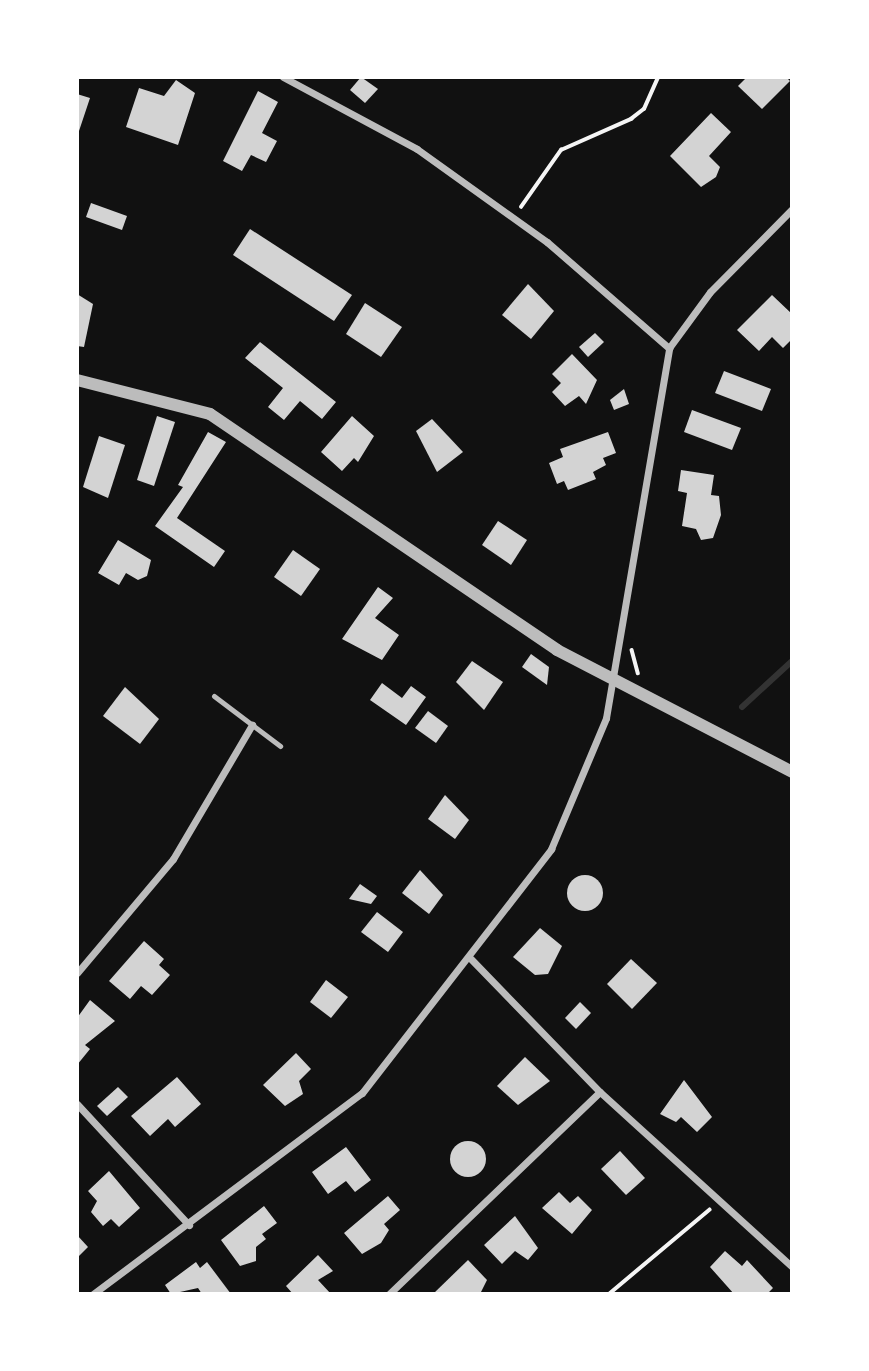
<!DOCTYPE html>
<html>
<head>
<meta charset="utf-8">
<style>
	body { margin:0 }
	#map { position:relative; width:869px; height:1371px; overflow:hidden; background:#111; font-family:"Public Sans",sans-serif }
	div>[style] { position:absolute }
	.stream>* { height:6px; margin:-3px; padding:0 3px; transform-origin:3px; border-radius:3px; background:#333 }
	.building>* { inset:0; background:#d3d3d3 }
	.round { border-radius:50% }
	.path>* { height:3.5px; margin:-1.75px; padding:0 1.75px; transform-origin:1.75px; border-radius:1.75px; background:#f5f5f5 }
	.service>* { height:5px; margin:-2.5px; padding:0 2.5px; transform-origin:2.5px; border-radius:2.5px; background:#bcbcbc }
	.minor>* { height:7px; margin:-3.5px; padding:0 3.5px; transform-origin:3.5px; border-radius:3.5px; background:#bcbcbc }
	.tertiary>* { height:12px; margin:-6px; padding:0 6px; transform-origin:6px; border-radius:6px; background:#bcbcbc }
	span { translate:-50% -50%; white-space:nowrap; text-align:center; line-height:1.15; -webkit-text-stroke:5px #fff; paint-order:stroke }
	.frame { position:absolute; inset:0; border:79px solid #fff; pointer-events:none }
</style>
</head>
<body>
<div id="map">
	<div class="stream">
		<i style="left:742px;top:707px;width:68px;rotate:-42.6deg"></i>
	</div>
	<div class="building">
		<i style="clip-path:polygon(361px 77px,378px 89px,365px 103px,350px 90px)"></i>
		<i style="clip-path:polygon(747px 77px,786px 77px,790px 81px,762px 109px,738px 86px)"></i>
		<i style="clip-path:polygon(176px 80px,195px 93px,178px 145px,126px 127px,139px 88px,164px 96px)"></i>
		<i style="clip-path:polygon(258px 91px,278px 102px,262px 133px,277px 141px,266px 162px,251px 155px,242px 171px,223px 161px)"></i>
		<i style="clip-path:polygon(77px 94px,90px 98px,79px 131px,77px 130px)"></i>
		<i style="clip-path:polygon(711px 113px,731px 132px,709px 156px,720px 167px,716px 177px,701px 187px,670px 156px)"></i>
		<i style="clip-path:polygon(91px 203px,127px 216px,122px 230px,86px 217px)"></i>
		<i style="clip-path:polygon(250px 229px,352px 295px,334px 321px,233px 255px)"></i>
		<i style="clip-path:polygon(528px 284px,554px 311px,531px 339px,502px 315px)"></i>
		<i style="clip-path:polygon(77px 294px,93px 304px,84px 347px,77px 346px)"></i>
		<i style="clip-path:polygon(772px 295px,792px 314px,792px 339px,783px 348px,772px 337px,759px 351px,737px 330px)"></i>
		<i style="clip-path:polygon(365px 303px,402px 327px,381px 357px,346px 334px)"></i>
		<i style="clip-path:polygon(595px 333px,604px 342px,588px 357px,579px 347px)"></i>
		<i style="clip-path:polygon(260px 342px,336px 402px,322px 419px,300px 401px,284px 420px,268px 407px,283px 388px,245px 358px)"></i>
		<i style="clip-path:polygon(572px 354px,597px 380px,586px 404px,579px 396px,565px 406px,552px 392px,561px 383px,552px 374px)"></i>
		<i style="clip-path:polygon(724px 371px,771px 389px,762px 411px,715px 393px)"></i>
		<i style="clip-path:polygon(624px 389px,629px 404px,614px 410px,610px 400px)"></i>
		<i style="clip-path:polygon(692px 410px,741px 428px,732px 450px,684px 432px)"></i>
		<i style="clip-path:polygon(157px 416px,175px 422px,154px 486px,137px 480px)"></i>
		<i style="clip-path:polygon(352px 416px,374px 436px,358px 462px,354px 458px,342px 471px,321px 452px)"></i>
		<i style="clip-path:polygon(432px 419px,463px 452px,437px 472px,416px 431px)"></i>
		<i style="clip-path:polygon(208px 432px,226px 442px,177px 518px,225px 551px,214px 567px,155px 526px,183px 487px,178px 485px)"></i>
		<i style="clip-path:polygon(608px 432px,616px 453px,603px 458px,606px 465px,593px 472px,596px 479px,568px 490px,564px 481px,557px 484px,549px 463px,563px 457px,560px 449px)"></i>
		<i style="clip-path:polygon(99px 436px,125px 445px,108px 498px,83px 487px)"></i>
		<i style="clip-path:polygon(681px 470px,714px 475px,711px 495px,719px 496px,721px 515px,713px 538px,701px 540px,696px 529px,682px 526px,687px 493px,678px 491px)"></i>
		<i style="clip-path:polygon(498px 521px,527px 540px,511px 565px,482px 545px)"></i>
		<i style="clip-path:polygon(118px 540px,151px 560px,147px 576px,138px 580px,126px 573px,119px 585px,98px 573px)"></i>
		<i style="clip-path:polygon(293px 550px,320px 569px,301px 596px,274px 577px)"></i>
		<i style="clip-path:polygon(378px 587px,393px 598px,375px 618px,399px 635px,382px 660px,342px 639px)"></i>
		<i style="clip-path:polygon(531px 654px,549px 667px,547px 685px,522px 667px)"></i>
		<i style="clip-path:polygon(472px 661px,503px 682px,484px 710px,456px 682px)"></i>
		<i style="clip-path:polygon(382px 683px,402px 698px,411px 686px,426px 697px,406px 725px,370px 700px)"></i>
		<i style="clip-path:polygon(125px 687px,159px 719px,140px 744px,103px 716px)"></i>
		<i style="clip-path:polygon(428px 711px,448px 726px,436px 743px,415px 728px)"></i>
		<i style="clip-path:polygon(445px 795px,469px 820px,455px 839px,428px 819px)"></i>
		<i style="clip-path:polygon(420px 870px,443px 895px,429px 914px,402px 893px)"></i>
		<i class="round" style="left:567px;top:875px;width:36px;height:36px"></i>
		<i style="clip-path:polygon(360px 884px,377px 896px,371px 904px,349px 899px)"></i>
		<i style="clip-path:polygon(377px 912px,403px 932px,388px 952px,361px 932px)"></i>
		<i style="clip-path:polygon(540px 928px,562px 946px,548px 974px,535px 975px,513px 957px)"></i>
		<i style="clip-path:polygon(144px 941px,164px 959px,159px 965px,170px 975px,152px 995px,141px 986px,130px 999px,109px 981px)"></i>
		<i style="clip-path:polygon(631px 959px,657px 983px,632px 1009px,607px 984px)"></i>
		<i style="clip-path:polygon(326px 980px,348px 997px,331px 1018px,310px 1002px)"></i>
		<i style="clip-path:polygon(90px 1000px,115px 1021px,85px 1045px,90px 1049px,77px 1065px,77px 1018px)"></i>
		<i style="clip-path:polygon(580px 1002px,591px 1013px,576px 1029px,565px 1018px)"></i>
		<i style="clip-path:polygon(296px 1053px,311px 1069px,299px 1081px,303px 1094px,285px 1106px,263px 1085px)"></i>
		<i style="clip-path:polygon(525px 1057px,550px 1081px,518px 1105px,497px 1086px)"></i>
		<i style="clip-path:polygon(177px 1077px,201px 1104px,175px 1127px,168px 1119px,150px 1136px,131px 1116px)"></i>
		<i style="clip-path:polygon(684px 1080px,712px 1117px,697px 1132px,681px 1117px,676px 1122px,660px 1114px)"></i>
		<i style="clip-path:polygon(118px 1087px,128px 1097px,107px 1116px,97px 1106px)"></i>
		<i class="round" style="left:450px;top:1141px;width:36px;height:36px"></i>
		<i style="clip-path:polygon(346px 1147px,371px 1180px,355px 1192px,346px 1181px,328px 1194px,312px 1172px)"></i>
		<i style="clip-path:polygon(620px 1151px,645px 1178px,626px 1195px,601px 1169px)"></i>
		<i style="clip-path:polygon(109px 1171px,140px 1208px,119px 1227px,111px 1219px,103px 1226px,91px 1212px,97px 1201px,88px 1191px)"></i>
		<i style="clip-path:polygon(559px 1192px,570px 1203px,578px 1196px,592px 1210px,572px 1234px,542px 1208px)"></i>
		<i style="clip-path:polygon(388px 1196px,400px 1210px,384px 1224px,389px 1230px,381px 1243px,362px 1254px,344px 1233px)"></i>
		<i style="clip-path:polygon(264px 1206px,277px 1223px,262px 1234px,266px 1239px,256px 1247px,256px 1261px,240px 1266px,221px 1240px)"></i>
		<i style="clip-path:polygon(515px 1216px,538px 1248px,528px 1260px,515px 1251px,502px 1264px,484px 1245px)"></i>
		<i style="clip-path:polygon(77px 1235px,88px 1247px,77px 1258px)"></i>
		<i style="clip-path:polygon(725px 1251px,742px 1266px,747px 1260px,773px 1288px,767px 1294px,734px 1294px,710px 1267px)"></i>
		<i style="clip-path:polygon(318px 1255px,333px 1271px,318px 1280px,331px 1294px,293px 1294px,286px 1286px)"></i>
		<i style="clip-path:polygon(468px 1260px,487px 1280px,480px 1294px,433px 1294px)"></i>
		<i style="clip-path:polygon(196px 1262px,200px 1268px,207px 1262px,231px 1294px,202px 1294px,198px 1288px,171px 1294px,165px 1285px)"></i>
	</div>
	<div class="path">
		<i style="left:521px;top:207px;width:70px;rotate:-54.9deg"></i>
		<i style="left:561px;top:150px;width:77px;rotate:-23.9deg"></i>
		<i style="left:631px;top:119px;width:16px;rotate:-38deg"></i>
		<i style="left:644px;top:109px;width:35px;rotate:-66deg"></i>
		<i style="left:632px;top:650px;width:24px;rotate:75deg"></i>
		<i style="left:609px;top:1294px;width:131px;rotate:-40deg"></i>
	</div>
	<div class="service">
		<i style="left:214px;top:696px;width:83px;rotate:37.1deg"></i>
	</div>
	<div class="minor">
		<i style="left:283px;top:77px;width:152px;rotate:28.2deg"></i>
		<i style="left:417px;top:149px;width:160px;rotate:35.6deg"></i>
		<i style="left:547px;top:242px;width:162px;rotate:41deg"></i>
		<i style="left:471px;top:959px;width:185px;rotate:45.9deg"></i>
		<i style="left:600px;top:1092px;width:260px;rotate:42.3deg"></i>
		<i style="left:77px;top:973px;width:149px;rotate:-49.9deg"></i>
		<i style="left:173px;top:859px;width:156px;rotate:-59.5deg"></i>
		<i style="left:77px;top:1104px;width:165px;rotate:47.2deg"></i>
		<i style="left:93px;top:1294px;width:336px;rotate:-36.8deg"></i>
		<i style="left:362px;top:1093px;width:309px;rotate:-52.2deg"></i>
		<i style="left:551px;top:849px;width:142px;rotate:-67.2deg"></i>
		<i style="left:606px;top:718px;width:375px;rotate:-80.3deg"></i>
		<i style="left:669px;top:348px;width:69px;rotate:-53.8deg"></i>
		<i style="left:710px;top:292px;width:117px;rotate:-45.3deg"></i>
		<i style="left:389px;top:1294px;width:292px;rotate:-43.8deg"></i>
	</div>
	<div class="tertiary">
		<i style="left:77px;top:380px;width:137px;rotate:14.3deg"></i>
		<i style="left:210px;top:414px;width:420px;rotate:34.2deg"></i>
		<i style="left:557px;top:650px;width:265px;rotate:27.4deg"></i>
	</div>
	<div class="frame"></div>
</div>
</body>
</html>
